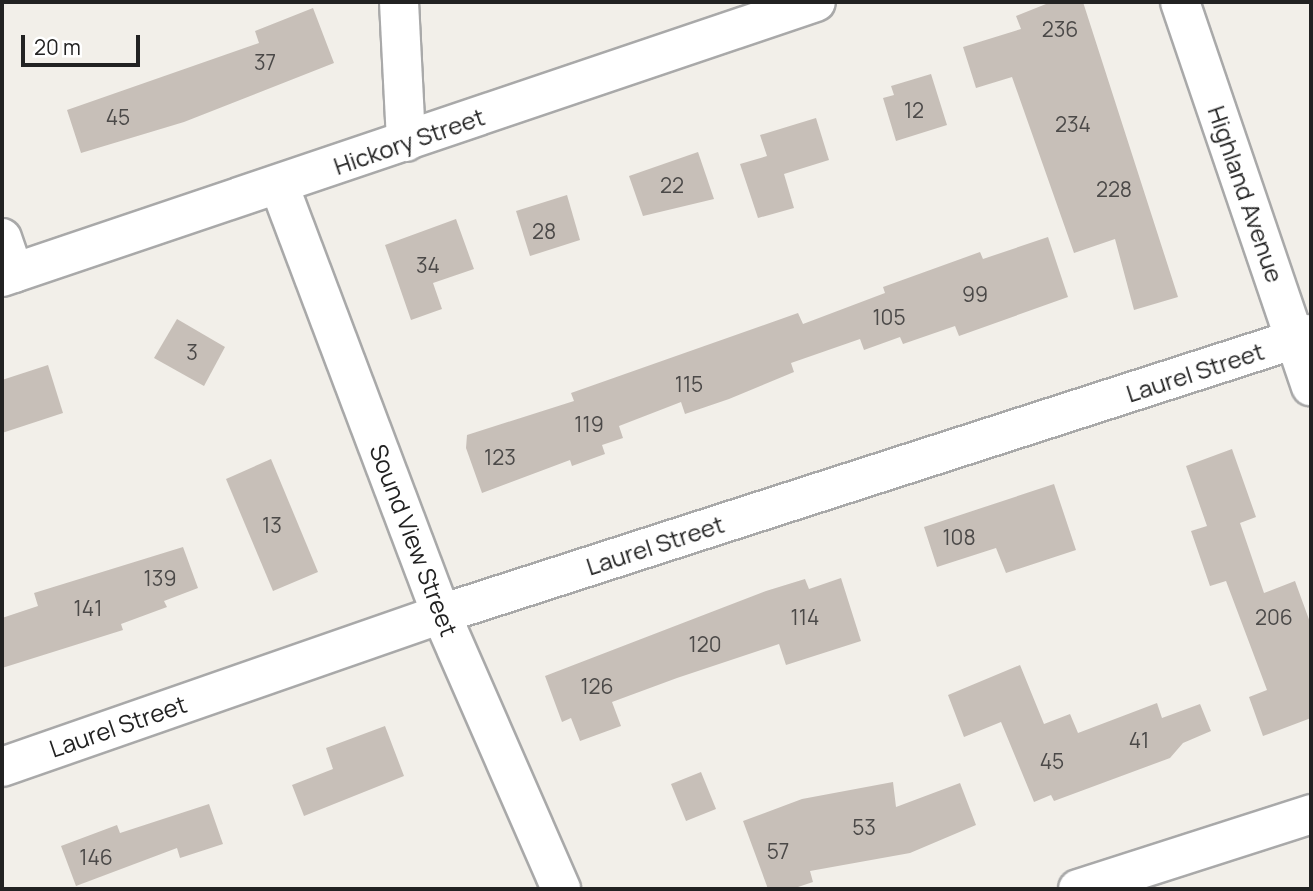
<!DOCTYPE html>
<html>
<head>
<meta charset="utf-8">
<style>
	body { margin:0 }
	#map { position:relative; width:1313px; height:891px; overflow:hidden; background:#f2efe9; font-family:Manrope,sans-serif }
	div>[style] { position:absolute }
	.building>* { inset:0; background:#c7bfb8 }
	.roads { filter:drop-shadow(2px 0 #a9a9a9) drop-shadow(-2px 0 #a9a9a9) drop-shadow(0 2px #a9a9a9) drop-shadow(0 -2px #a9a9a9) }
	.street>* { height:38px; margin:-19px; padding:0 19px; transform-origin:19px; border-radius:19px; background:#fff }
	span { translate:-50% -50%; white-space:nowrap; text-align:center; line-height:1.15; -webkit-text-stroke:6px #fff; paint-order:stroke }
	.number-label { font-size:21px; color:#4b4948 }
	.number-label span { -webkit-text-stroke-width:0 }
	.street-label { font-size:24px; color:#222 }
	.frame { position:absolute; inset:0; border:4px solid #222; pointer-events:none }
	.scale { position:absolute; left:21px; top:35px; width:119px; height:32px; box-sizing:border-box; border:4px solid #222; border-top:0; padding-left:9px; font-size:21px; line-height:24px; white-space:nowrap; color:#222; -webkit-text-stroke:5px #fff; paint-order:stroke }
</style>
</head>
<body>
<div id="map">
	<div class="building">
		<i style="clip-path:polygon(1051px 2px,1083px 2px,1178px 297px,1134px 310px,1115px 239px,1074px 253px,1012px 77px,976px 88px,963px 47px,1021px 29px,1016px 16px)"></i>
		<i style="clip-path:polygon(313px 8px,334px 63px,184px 122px,81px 153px,67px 110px,259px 43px,255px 31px)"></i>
		<i style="clip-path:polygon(931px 74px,947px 125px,896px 141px,883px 98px,894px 95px,891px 86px)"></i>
		<i style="clip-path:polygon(816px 118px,829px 160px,784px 174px,794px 208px,758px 218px,740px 164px,767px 156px,760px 135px)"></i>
		<i style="clip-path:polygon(698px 152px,714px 199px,643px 216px,629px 176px)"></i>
		<i style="clip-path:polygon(567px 195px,580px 240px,530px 256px,516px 211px)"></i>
		<i style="clip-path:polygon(456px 219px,474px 269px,433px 283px,442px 309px,411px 320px,385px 245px)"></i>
		<i style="clip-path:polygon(1048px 237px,1068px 297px,959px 336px,955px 326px,903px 344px,900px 337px,864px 350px,860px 339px,791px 363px,794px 372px,729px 399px,685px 414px,681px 402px,619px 426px,623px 438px,602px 445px,605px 454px,572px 466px,570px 460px,482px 493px,466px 448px,467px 435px,574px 401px,571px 393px,798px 313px,803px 324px,885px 293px,883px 287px,980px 252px,983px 259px)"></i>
		<i style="clip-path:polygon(177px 319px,225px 347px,204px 386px,154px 358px)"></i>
		<i style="clip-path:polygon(48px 365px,63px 413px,2px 433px,2px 380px)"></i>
		<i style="clip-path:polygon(1232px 449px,1256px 517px,1240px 523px,1264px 593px,1295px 581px,1311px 625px,1311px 718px,1263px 736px,1249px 697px,1267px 690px,1226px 581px,1210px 586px,1191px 531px,1207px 526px,1186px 466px)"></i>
		<i style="clip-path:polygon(271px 459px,318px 572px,273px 591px,226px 479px)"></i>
		<i style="clip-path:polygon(1054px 484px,1076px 550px,1006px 573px,996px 548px,937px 567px,924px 527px)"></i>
		<i style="clip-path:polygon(183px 547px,198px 588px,164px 601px,167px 607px,121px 624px,123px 630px,2px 668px,2px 618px,38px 606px,34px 593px)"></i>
		<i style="clip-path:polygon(841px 578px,861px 641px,786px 665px,779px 644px,677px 678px,612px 702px,621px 726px,580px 741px,571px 718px,562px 722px,545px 676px,766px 591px,805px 579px,809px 589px)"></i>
		<i style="clip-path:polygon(1020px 665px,1044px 724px,1070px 714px,1078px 733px,1157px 703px,1162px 718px,1200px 704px,1211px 731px,1183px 743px,1170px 758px,1054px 801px,1051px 795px,1034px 802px,1001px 722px,964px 737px,948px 695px)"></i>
		<i style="clip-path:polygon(385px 726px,404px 776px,304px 816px,292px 785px,333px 769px,326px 748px)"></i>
		<i style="clip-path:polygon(701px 772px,716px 809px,686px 821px,671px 784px)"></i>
		<i style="clip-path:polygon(893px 782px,896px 807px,960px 783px,976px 825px,910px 853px,810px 871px,813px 882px,792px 889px,768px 889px,743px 821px,802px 799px)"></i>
		<i style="clip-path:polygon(209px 804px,223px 844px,180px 858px,177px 848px,76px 886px,61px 846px,117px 825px,120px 833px)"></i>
	</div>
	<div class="roads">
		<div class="street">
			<i style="left:399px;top:2px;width:140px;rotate:87.1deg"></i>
			<i style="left:1180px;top:2px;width:406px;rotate:71.2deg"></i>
			<i style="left:279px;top:185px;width:459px;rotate:69.3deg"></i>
			<i style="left:441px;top:614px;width:300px;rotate:66.4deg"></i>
			<i style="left:2px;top:238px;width:37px;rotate:71deg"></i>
			<i style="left:2px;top:277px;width:859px;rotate:-18.67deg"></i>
			<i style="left:2px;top:767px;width:465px;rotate:-19.2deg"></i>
			<i style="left:441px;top:614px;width:914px;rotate:-17.84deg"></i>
			<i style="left:1078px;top:889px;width:245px;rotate:-17.8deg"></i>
		</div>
	</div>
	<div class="number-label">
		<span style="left:1060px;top:29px">236</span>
		<span style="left:265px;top:62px">37</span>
		<span style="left:914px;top:110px">12</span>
		<span style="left:118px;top:117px">45</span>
		<span style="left:1073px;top:124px">234</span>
		<span style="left:672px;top:185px">22</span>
		<span style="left:1114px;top:189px">228</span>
		<span style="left:544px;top:231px">28</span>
		<span style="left:428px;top:265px">34</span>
		<span style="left:975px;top:294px">99</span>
		<span style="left:889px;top:317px">105</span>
		<span style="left:192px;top:352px">3</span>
		<span style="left:689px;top:384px">115</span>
		<span style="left:589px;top:424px">119</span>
		<span style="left:500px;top:457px">123</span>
		<span style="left:272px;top:525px">13</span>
		<span style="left:959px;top:537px">108</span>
		<span style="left:160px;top:578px">139</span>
		<span style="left:88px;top:608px">141</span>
		<span style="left:805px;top:617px">114</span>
		<span style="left:1274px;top:617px">206</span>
		<span style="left:705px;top:644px">120</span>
		<span style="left:597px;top:686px">126</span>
		<span style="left:1139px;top:740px">41</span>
		<span style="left:1052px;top:761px">45</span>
		<span style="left:864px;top:827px">53</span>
		<span style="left:778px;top:851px">57</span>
		<span style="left:96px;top:857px">146</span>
	</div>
	<div class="street-label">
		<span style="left:409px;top:141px;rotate:-19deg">Hickory Street</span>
		<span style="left:1246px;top:194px;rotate:71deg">Highland Avenue</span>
		<span style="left:1195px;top:372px;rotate:-18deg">Laurel Street</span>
		<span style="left:414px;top:540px;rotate:69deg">Sound View Street</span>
		<span style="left:655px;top:545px;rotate:-18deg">Laurel Street</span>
		<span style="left:118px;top:726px;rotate:-19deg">Laurel Street</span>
	</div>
	<div class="frame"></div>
	<div class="scale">20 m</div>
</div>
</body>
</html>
